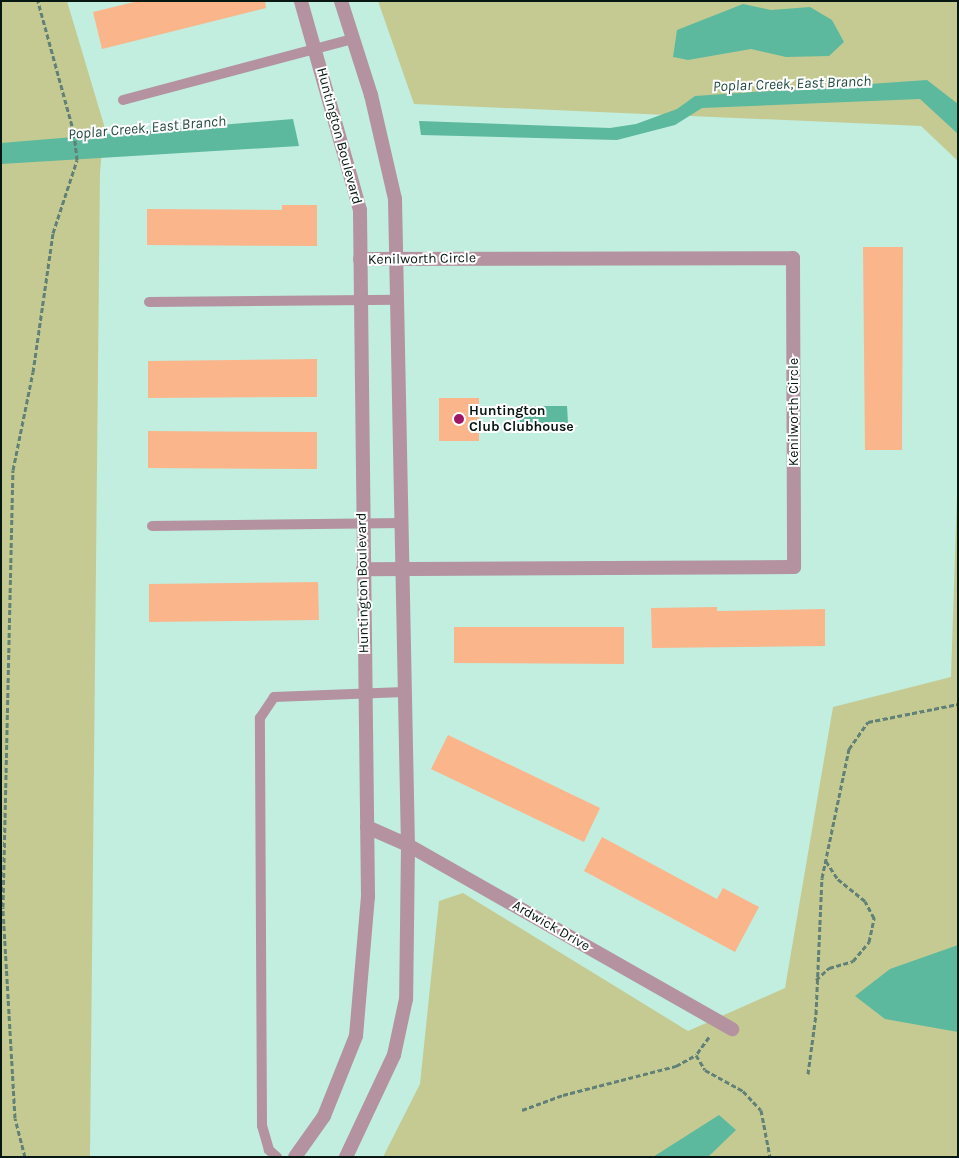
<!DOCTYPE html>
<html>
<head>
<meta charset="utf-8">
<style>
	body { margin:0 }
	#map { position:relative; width:959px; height:1158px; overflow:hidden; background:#c1eedf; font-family:Karla,sans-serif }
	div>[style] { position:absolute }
	.green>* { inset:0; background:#c5ca93 }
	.water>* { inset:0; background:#5cb99e }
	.building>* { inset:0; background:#fbb58b }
	.path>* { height:3px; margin-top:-1.5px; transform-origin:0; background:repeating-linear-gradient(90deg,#618076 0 5px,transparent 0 7.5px) }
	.service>* { height:10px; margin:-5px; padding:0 5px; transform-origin:5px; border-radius:5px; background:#b492a0 }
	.minor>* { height:14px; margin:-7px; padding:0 7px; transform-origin:7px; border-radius:7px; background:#b492a0 }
	.tertiary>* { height:14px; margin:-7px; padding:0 7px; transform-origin:7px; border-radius:7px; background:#b492a0 }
	.dots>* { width:14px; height:14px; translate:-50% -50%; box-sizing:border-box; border:2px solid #fff; border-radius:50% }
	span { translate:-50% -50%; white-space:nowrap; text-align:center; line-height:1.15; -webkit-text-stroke:4px #fff; paint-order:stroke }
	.street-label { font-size:14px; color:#071813 }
	.poi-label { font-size:14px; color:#071813; font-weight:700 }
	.left { translate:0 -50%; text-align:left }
	.water-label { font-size:15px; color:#224b3f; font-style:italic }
	.frame { position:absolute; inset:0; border:2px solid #071813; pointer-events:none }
</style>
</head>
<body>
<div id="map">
	<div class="green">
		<i style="clip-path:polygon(1px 1px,67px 1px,104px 125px,100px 173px,90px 1157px,1px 1157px)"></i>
		<i style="clip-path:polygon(378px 1px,958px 1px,958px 161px,921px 126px,414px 104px)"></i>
		<i style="clip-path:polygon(958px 464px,958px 1157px,383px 1157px,420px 1084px,439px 901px,463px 893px,688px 1031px,785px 988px,833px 707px,951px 677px)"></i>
	</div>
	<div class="water">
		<i style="clip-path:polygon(743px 4px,771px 10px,810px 7px,832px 20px,844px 42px,829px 56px,786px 57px,751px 49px,688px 60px,673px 57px,677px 30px)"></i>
		<i style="clip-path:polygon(927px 80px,958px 104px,958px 134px,920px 99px,702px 108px,675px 125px,617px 140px,421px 135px,419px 121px,610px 128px,636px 124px,677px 109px,695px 96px)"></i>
		<i style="clip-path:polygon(293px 119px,299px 146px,1px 164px,1px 143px)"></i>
		<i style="clip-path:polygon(520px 406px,567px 406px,568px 423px,520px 424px)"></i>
		<i style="clip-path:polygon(958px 945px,958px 1032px,885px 1019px,855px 996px,890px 969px)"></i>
		<i style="clip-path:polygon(719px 1115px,736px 1130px,708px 1157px,653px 1157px)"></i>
	</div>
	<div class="building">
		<i style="clip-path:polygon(138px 1px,265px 1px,266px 8px,102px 49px,93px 12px)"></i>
		<i style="clip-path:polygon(282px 205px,317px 205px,317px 246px,147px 245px,147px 209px,282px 210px)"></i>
		<i style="clip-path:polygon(863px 247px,903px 247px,902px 450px,865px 450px)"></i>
		<i style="clip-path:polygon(317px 359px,317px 397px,148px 398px,148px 361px)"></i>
		<i style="clip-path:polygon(439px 398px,479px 398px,479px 441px,439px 441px)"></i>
		<i style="clip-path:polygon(148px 431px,317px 432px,317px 469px,148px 468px)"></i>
		<i style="clip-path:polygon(318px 582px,319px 620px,149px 622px,149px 584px)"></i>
		<i style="clip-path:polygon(717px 607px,717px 611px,825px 609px,825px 646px,652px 648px,651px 608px)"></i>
		<i style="clip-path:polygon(454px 627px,624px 627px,624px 664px,454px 663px)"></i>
		<i style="clip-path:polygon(448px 735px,600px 808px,584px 842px,431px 769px)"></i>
		<i style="clip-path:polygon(602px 837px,717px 899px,723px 888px,759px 907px,735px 952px,584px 871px)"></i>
	</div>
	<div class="path">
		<i style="left:816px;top:980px;width:18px;rotate:-43deg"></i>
		<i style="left:829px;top:968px;width:25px;rotate:-16deg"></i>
		<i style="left:853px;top:961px;width:25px;rotate:-50deg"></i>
		<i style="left:869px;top:942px;width:25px;rotate:-78deg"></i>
		<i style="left:874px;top:918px;width:19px;rotate:-118deg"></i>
		<i style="left:865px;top:901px;width:36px;rotate:-141deg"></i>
		<i style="left:837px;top:878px;width:20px;rotate:-123deg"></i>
		<i style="left:709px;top:1037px;width:22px;rotate:126deg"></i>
		<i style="left:696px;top:1055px;width:17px;rotate:59deg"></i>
		<i style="left:705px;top:1070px;width:43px;rotate:28.9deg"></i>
		<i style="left:743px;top:1091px;width:26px;rotate:47deg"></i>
		<i style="left:761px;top:1110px;width:48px;rotate:79.2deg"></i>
		<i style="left:808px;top:1074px;width:61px;rotate:-82.4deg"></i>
		<i style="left:816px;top:1014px;width:136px;rotate:-87.5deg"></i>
		<i style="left:822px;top:878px;width:132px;rotate:-78.2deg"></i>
		<i style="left:849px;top:749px;width:33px;rotate:-55deg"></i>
		<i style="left:868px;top:722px;width:92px;rotate:-11.3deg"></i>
		<i style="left:522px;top:1110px;width:44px;rotate:-20.1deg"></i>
		<i style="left:563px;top:1095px;width:117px;rotate:-14.4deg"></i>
		<i style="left:676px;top:1066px;width:23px;rotate:-29deg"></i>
		<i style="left:25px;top:1157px;width:40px;rotate:-104.4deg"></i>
		<i style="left:15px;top:1118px;width:211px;rotate:-93.3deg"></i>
		<i style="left:3px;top:907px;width:437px;rotate:-88.7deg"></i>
		<i style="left:13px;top:470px;width:100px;rotate:-78.5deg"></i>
		<i style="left:33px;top:372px;width:140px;rotate:-81.8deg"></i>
		<i style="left:53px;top:233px;width:77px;rotate:-71.8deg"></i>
		<i style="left:77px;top:160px;width:27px;rotate:-96deg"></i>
		<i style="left:74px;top:133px;width:137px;rotate:-105.3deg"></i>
	</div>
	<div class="service">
		<i style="left:123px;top:100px;width:237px;rotate:-14.9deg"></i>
		<i style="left:149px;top:302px;width:249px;rotate:-0.5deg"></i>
		<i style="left:152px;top:526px;width:251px;rotate:-0.7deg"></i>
		<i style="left:277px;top:1157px;width:11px;rotate:-139deg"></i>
		<i style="left:269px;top:1150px;width:25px;rotate:-106deg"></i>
		<i style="left:262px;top:1126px;width:408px;rotate:-90.3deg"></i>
		<i style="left:260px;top:718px;width:25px;rotate:-56deg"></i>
		<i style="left:274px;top:697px;width:130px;rotate:-2.2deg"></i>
	</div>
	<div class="minor">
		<i style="left:360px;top:259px;width:433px;rotate:-0.1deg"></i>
		<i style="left:793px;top:258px;width:309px;rotate:89.8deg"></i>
		<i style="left:794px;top:567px;width:431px;rotate:179.7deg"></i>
		<i style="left:367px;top:827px;width:45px;rotate:23.7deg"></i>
		<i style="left:408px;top:845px;width:373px;rotate:29.6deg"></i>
	</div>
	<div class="tertiary">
		<i style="left:341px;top:1px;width:99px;rotate:72.3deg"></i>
		<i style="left:371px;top:95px;width:107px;rotate:77deg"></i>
		<i style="left:395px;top:199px;width:646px;rotate:88.85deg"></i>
		<i style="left:408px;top:845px;width:154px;rotate:90.7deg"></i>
		<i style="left:406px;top:999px;width:57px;rotate:102.1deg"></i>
		<i style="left:394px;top:1055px;width:113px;rotate:115.2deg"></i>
		<i style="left:295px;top:1157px;width:50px;rotate:-54.7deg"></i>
		<i style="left:324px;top:1116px;width:86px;rotate:-68.2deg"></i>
		<i style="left:356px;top:1036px;width:140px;rotate:-85.1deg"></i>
		<i style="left:368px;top:897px;width:687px;rotate:-90.67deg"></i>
		<i style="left:360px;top:210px;width:217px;rotate:-105.8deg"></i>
	</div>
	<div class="dots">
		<i style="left:459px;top:419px;background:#9f1865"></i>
	</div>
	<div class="street-label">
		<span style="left:339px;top:136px;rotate:75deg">Huntington Boulevard</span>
		<span style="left:422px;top:259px;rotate:-1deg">Kenilworth Circle</span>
		<span style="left:794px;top:412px;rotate:-90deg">Kenilworth Circle</span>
		<span style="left:363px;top:583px;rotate:-91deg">Huntington Boulevard</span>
		<span style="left:551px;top:926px;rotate:30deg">Ardwick Drive</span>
	</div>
	<div class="poi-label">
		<span class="left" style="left:469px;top:419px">Huntington<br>Club Clubhouse</span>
	</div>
	<div class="water-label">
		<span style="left:792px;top:84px;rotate:-2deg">Poplar Creek, East Branch</span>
		<span style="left:147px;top:128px;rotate:-5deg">Poplar Creek, East Branch</span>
	</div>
	<div class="frame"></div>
</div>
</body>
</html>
